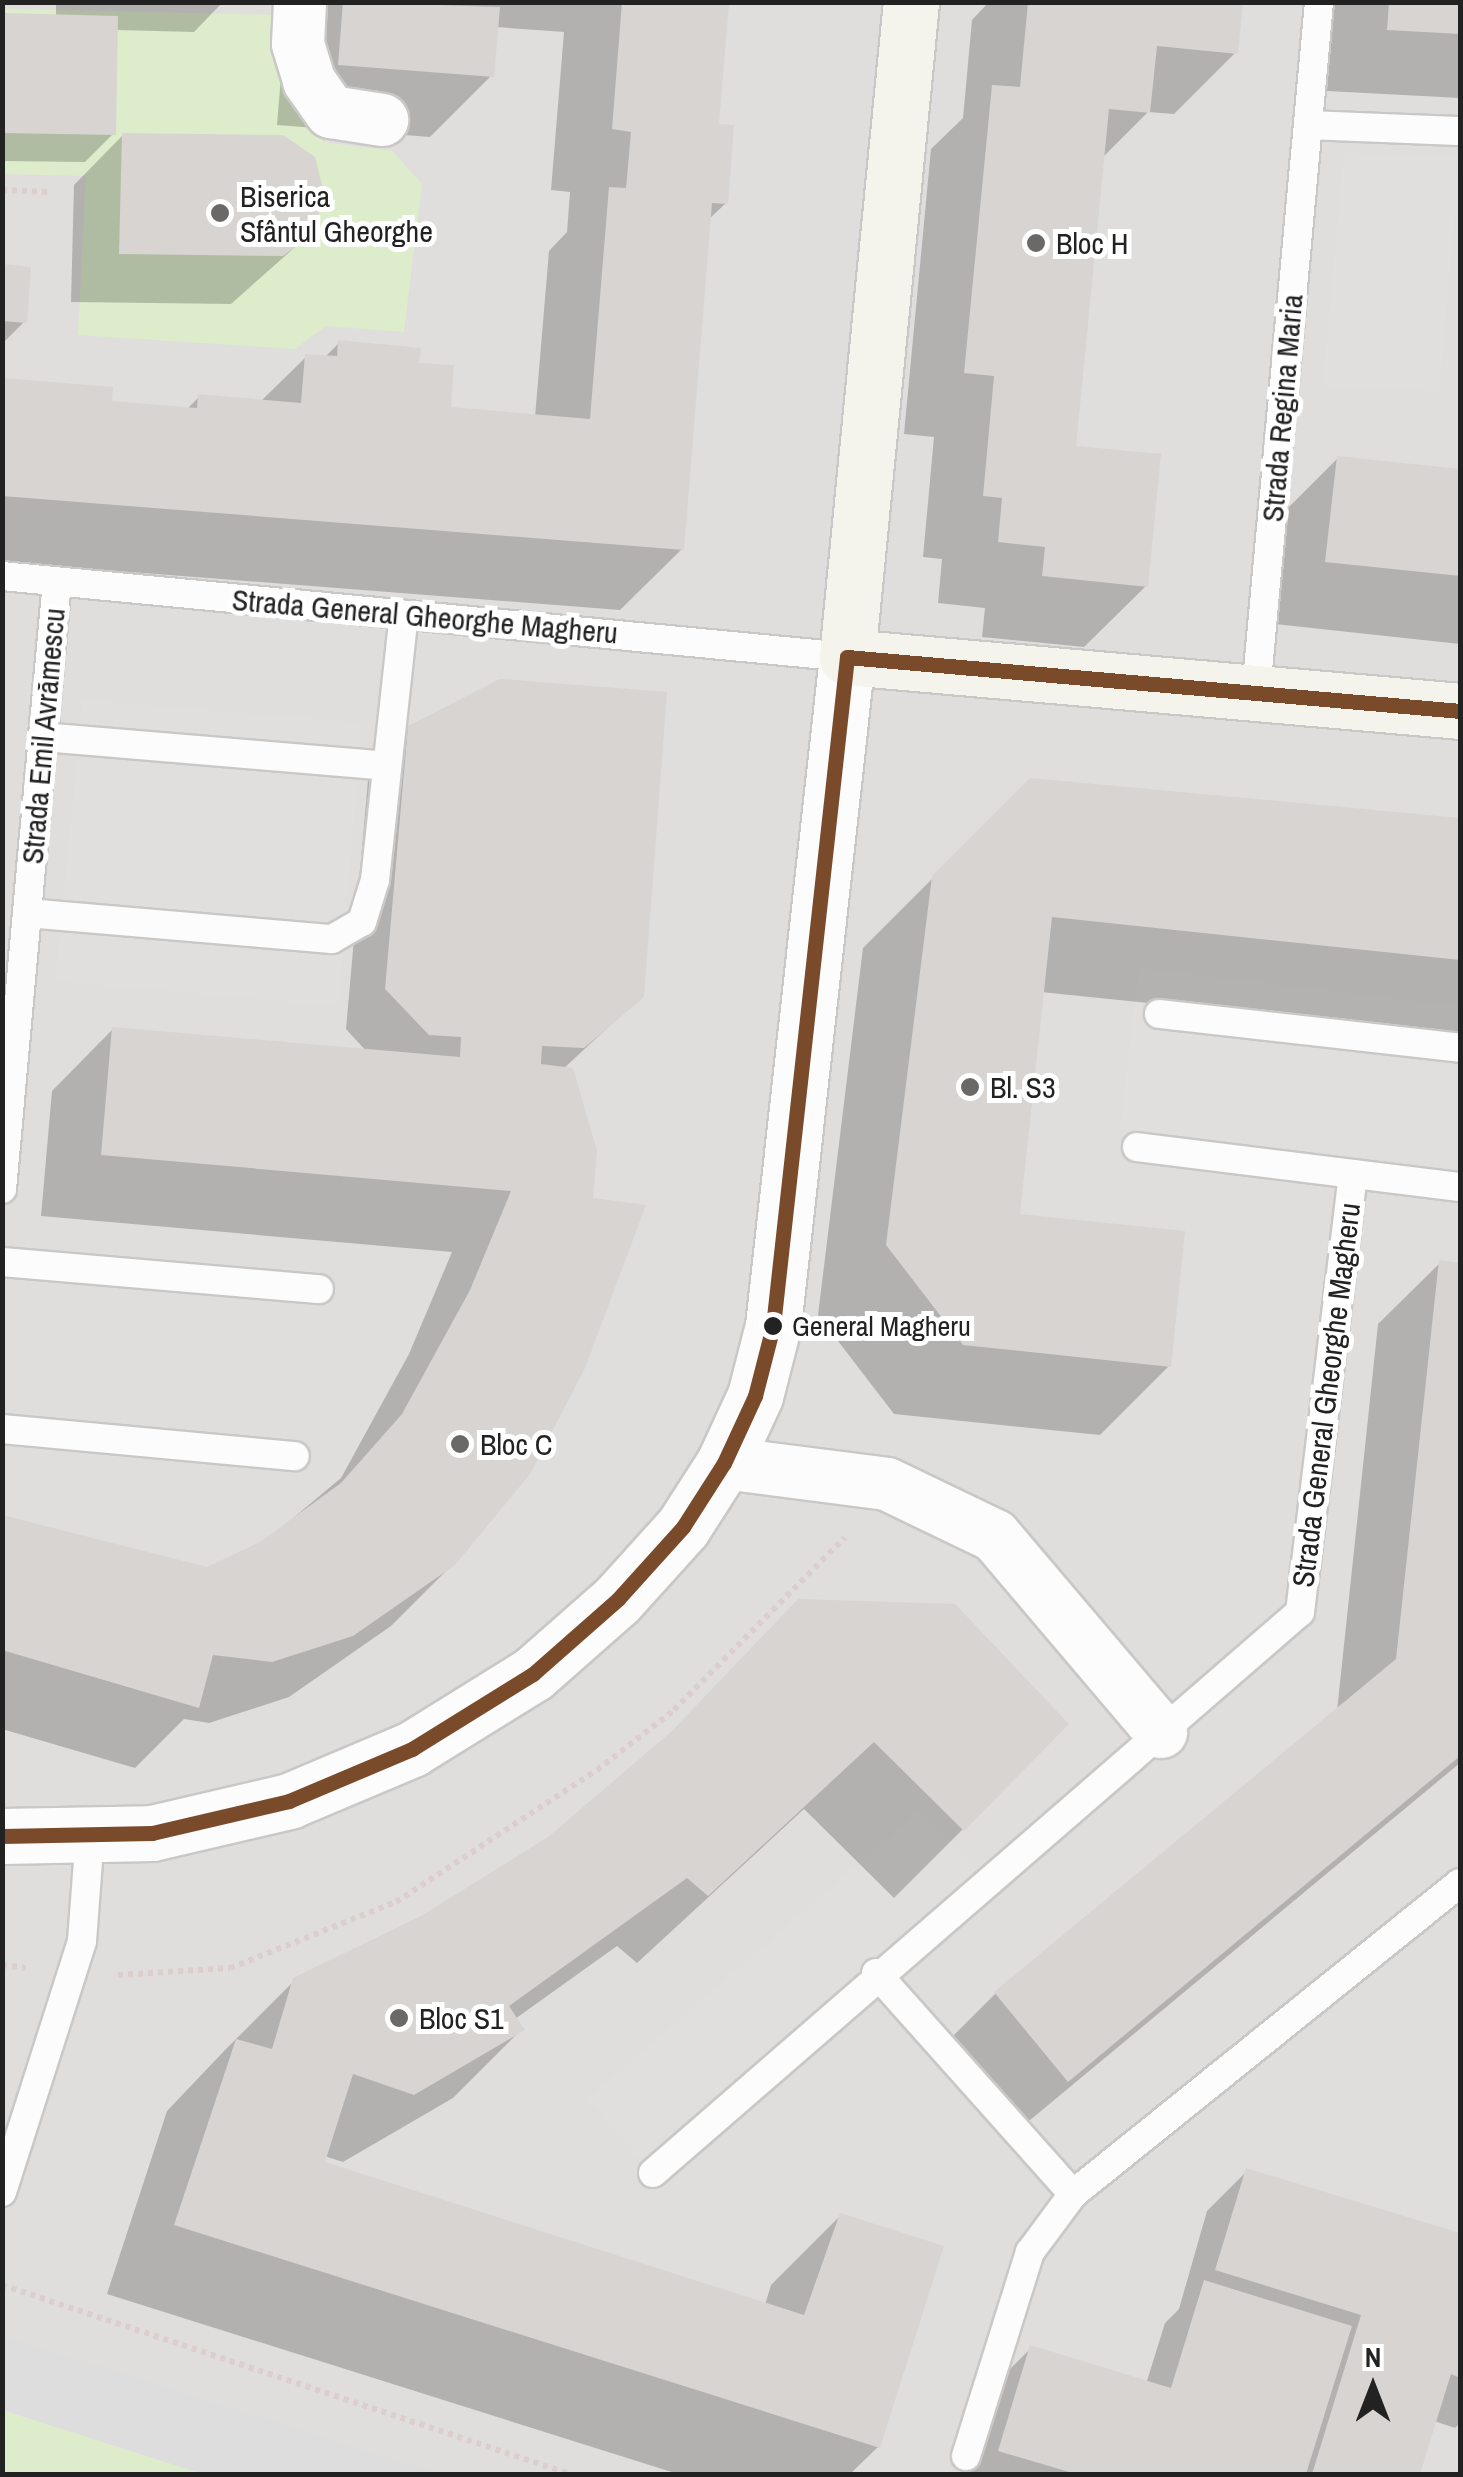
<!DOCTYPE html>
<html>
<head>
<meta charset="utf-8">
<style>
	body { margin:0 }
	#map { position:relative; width:1463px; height:2477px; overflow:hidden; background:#f0eeeb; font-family:"Archivo Narrow",sans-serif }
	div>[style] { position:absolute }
	.residential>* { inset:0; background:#dfdedc }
	.grass>* { inset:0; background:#ddeccb }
	.parking>* { inset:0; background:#e0dfde }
	.pier>* { inset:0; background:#dedddd }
	.shadow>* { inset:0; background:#0003 }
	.building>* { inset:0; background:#d7d4d2 }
	.path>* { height:6px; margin-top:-3px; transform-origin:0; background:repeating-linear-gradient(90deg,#dccecd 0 5px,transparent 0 10px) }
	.roads { filter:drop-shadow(2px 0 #c9c8c7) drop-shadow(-2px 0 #c9c8c7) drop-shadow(0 2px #c9c8c7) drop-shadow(0 -2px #c9c8c7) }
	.service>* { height:28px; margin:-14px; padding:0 14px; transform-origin:14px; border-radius:14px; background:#fdfcfc }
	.minor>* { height:52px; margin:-26px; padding:0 26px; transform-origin:26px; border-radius:26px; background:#fdfcfc }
	.tertiary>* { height:55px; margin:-27.5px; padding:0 27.5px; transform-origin:27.5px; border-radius:27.5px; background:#fdfcfc }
	.secondary>* { height:55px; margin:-27.5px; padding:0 27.5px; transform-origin:27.5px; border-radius:27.5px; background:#f4f4ed }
	.bus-1>* { height:15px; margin:-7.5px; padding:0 7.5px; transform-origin:7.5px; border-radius:7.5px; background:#7a4b2a }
	.dots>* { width:28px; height:28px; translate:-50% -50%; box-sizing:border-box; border:5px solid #fff; border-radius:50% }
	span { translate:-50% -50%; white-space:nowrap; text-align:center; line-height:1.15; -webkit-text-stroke:10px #fff; paint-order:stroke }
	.bus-label { font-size:28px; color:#222 }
	.left { translate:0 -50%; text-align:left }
	.poi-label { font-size:30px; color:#222 }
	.street-label { font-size:30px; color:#222 }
	.frame { position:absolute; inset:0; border:5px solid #222; pointer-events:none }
	.north { position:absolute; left:1323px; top:2337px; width:100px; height:100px; -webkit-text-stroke:8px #fff; paint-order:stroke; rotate:0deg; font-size:28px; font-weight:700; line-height:40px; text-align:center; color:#222 }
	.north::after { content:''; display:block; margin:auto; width:35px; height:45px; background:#222; clip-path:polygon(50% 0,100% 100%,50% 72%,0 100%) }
</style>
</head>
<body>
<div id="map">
	<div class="residential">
		<i style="clip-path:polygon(3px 3px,1460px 3px,1460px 2474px,3px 2474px)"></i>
	</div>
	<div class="grass">
		<i style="clip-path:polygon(3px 9px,281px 15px,283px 93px,324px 142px,392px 151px,422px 184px,404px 332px,326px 326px,295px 349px,78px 335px,86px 176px,3px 174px)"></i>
		<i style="clip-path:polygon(3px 2410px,203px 2474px,3px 2474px)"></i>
	</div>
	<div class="parking">
		<i style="clip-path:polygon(1344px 153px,1460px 157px,1439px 391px,1323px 387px)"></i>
		<i style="clip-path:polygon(83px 700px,362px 723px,338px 1006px,55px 981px)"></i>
		<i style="clip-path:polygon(1139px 968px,1460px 1006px,1460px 1169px,1120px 1129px)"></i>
		<i style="clip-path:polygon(919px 1811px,987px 1880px,653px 2173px,587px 2099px)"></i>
	</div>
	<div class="pier">
		<i style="clip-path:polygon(3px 2336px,440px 2474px,203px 2474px,3px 2410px)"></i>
	</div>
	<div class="shadow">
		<i style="clip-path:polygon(56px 2px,223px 2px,194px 32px,115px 30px,113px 134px,85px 162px,2px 161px,2px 16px,56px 17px)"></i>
		<i style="clip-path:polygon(287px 2px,726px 2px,716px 126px,726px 203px,708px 220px,682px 549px,620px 610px,2px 562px,2px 381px,110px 403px,186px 410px,199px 397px,260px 402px,306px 357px,324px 358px,339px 343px,417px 365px,448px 410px,535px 417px,549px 251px,567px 232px,570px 192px,551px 190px,564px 32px,496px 27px,492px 75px,430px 137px,277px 125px)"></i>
		<i style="clip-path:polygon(989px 2px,1240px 2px,1235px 53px,1174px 114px,1148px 112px,1102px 158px,1074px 448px,1146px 586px,1084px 647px,982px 637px,985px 608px,938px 603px,942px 559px,923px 557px,934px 437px,904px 434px,931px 149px,963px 118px,972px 20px)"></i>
		<i style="clip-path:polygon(1333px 2px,1460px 2px,1460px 98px,1327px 91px)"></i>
		<i style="clip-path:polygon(123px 135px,312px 232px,231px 304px,71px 302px,74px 185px)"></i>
		<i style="clip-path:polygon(2px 267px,24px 322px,2px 344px)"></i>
		<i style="clip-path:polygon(1337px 459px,1460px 472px,1460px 644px,1265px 623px,1276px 520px)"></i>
		<i style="clip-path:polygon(409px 728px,642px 996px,563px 1069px,454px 1563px,391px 1626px,289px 1697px,209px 1723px,184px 1719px,135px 1768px,2px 1729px,2px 1517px,207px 1570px,262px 1544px,341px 1478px,409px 1354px,452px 1252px,41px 1216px,52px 1091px,113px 1029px,367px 1052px,346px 1029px,369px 769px)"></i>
		<i style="clip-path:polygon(1030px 781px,1460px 820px,1460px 1035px,1041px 992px,1018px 1216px,1169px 1366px,1100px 1435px,894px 1414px,818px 1315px,863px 948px)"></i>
		<i style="clip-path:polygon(1440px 1263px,1460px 1265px,1460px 1763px,1005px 2141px,934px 2055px,995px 1994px,1337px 1711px,1378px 1324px)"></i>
		<i style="clip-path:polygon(799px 1602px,963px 1829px,894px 1898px,804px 1809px,637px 1963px,617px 1946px,515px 2019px,522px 2029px,453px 2098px,343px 2162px,324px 2156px,321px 2163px,765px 2305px,771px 2285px,840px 2216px,878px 2447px,850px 2474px,678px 2474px,107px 2294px,167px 2111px,225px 2050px,295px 1980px,422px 1918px,550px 1839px,656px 1748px)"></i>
		<i style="clip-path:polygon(1247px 2171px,1460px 2236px,1460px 2423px,1455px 2428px,1434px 2421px,1418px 2474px,965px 2474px,991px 2388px,1031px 2348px,1146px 2384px,1165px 2323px,1179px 2309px,1207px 2211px)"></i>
	</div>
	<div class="building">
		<i style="clip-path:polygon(343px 2px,500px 7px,494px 77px,338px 65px)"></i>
		<i style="clip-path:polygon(622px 2px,729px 2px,719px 124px,734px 125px,728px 204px,712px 203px,684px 550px,2px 496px,2px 378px,113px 387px,112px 401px,197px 408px,198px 394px,301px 403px,305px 354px,337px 356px,338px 340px,421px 348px,419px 363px,454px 365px,451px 407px,590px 419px,609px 187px,626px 188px,631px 132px,612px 129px)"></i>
		<i style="clip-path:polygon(1028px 2px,1243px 2px,1238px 54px,1157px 46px,1150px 113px,1109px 109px,1076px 446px,1161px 454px,1148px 587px,1042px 576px,1045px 547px,998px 542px,1002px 498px,983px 496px,994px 376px,964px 373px,992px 85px,1020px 87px)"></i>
		<i style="clip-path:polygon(1389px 2px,1460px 2px,1460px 34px,1387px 30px)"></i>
		<i style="clip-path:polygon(2px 13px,118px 16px,116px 135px,2px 133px)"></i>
		<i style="clip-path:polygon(122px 133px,283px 135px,315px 157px,324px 193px,314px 233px,283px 256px,119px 254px)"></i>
		<i style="clip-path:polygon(2px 264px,31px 267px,27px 323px,2px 321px)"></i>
		<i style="clip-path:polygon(1337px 456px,1460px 469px,1460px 576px,1325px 562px)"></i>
		<i style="clip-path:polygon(500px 679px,667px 692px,644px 997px,584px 1048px,542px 1046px,541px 1064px,573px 1068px,597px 1151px,593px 1198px,646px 1205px,585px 1368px,530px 1474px,455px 1565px,353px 1636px,272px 1662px,213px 1655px,199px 1708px,2px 1650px,2px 1515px,207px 1567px,260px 1542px,341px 1483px,402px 1414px,470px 1290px,511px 1191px,101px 1155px,112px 1027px,460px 1057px,461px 1037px,429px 1035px,385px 989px,408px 726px)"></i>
		<i style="clip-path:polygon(1030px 778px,1460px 818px,1460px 960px,1052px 917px,1020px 1214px,1185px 1231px,1171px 1367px,963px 1345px,886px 1245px,932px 876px)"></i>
		<i style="clip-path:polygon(1439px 1260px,1460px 1263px,1460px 1756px,1068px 2082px,994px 1992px,1396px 1659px)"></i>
		<i style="clip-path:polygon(798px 1599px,955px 1604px,1069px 1724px,964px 1831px,874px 1742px,708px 1896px,687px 1878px,509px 2006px,525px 2030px,414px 2095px,353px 2074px,325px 2162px,804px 2315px,840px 2213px,944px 2246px,880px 2448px,174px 2225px,236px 2039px,272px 2049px,293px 1978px,421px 1916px,548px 1837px,671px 1732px)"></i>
		<i style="clip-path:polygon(1246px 2168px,1460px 2233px,1460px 2378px,1451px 2374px,1420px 2474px,1312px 2474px,1361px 2315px,1215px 2270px)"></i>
		<i style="clip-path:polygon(1204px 2280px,1352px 2326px,1306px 2474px,1076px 2474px,998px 2451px,1030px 2345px,1171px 2388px)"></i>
	</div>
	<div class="path">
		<i style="left:2px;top:190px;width:48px;rotate:2.4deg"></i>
		<i style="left:2px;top:1965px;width:24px;rotate:7deg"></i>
		<i style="left:118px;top:1975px;width:112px;rotate:-3.6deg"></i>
		<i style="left:230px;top:1968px;width:179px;rotate:-21.7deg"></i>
		<i style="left:396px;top:1902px;width:240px;rotate:-33.3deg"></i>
		<i style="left:597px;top:1770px;width:98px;rotate:-37.9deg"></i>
		<i style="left:674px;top:1710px;width:243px;rotate:-45.3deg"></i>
		<i style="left:2px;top:2285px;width:599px;rotate:18.4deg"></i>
	</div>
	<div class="roads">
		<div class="service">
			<i style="left:1309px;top:125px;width:151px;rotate:2.3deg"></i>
			<i style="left:2px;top:576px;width:849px;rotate:5.48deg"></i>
			<i style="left:1256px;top:692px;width:693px;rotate:-84.78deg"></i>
			<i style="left:43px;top:737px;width:345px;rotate:4.8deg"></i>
			<i style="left:27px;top:913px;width:306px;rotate:4.9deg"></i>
			<i style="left:332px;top:939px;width:34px;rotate:-30deg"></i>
			<i style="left:362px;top:922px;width:44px;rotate:-72.8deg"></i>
			<i style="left:375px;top:880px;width:267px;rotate:-83.8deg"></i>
			<i style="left:1159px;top:1014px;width:303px;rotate:6.4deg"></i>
			<i style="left:1137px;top:1147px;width:325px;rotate:7.1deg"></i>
			<i style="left:2px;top:1189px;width:610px;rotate:-84.83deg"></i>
			<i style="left:2px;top:1262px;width:318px;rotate:4.9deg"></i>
			<i style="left:2px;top:1429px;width:294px;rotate:5.3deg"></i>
			<i style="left:876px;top:1973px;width:296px;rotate:48.3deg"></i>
			<i style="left:653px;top:2173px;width:856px;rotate:-40.93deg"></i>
			<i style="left:1300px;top:1612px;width:441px;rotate:-83.1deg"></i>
			<i style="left:2px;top:2192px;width:263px;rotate:-72.3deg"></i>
			<i style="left:82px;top:1941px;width:106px;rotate:-85.7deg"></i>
			<i style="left:966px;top:2456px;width:214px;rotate:-72.6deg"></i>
			<i style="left:1030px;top:2252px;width:72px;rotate:-53.4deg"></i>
			<i style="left:1073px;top:2194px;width:496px;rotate:-38.8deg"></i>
		</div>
		<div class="minor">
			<i style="left:300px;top:2px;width:42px;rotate:92.7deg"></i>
			<i style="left:298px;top:44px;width:39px;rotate:73deg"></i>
			<i style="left:309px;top:81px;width:38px;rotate:55deg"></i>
			<i style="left:331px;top:112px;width:52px;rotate:8.9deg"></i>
			<i style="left:724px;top:1463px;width:164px;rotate:7.3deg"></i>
			<i style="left:887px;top:1484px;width:120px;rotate:25.7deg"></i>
			<i style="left:995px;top:1536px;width:257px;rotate:49.7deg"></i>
		</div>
		<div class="tertiary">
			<i style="left:2px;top:1836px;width:150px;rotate:-1.1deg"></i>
			<i style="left:152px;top:1833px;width:141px;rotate:-13.1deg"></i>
			<i style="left:289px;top:1801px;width:134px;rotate:-22.9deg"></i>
			<i style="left:412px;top:1749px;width:142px;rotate:-31.8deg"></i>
			<i style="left:533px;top:1674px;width:113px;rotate:-41.4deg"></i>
			<i style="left:618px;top:1599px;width:97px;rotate:-47.9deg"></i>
			<i style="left:683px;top:1527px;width:76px;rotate:-57.4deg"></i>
			<i style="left:724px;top:1463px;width:74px;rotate:-65.2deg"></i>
			<i style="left:755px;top:1396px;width:72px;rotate:-75.6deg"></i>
			<i style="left:773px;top:1326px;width:673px;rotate:-83.69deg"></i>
		</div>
		<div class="secondary">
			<i style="left:911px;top:2px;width:658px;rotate:95.58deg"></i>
			<i style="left:847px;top:657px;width:615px;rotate:5.03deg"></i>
		</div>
	</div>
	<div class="bus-1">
		<i style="left:2px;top:1836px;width:150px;rotate:-1.1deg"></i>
		<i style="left:152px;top:1833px;width:141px;rotate:-13.1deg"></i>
		<i style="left:289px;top:1801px;width:134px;rotate:-22.9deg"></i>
		<i style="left:412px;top:1749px;width:142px;rotate:-31.8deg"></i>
		<i style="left:533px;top:1674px;width:113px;rotate:-41.4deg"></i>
		<i style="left:618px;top:1599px;width:97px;rotate:-47.9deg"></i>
		<i style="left:683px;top:1527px;width:76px;rotate:-57.4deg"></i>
		<i style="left:724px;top:1463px;width:74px;rotate:-65.2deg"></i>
		<i style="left:755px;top:1396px;width:72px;rotate:-75.6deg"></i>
		<i style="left:773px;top:1326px;width:673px;rotate:-83.69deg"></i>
		<i style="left:847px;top:657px;width:615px;rotate:5.03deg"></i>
	</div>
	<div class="dots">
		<i style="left:220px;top:213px;background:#6a6968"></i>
		<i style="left:1036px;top:243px;background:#6a6968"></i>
		<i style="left:970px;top:1087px;background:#6a6968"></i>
		<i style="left:773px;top:1326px;background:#222"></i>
		<i style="left:460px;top:1444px;background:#6a6968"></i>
		<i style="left:399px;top:2018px;background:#6a6968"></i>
	</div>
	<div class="bus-label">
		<span class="left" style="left:792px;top:1326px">General Magheru</span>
	</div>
	<div class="poi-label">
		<span class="left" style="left:240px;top:213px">Biserica<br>Sfântul Gheorghe</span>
		<span class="left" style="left:1056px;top:243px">Bloc H</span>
		<span class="left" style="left:990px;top:1087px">Bl. S3</span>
		<span class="left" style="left:480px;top:1444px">Bloc C</span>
		<span class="left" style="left:419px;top:2018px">Bloc S1</span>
	</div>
	<div class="street-label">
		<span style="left:1282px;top:408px;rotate:-85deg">Strada Regina Maria</span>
		<span style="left:425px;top:616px;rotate:5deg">Strada General Gheorghe Magheru</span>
		<span style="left:43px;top:736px;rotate:-85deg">Strada Emil Avrămescu</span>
		<span style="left:1326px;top:1395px;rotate:-83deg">Strada General Gheorghe Magheru</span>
	</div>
	<div class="frame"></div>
	<div class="north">N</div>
</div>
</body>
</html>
